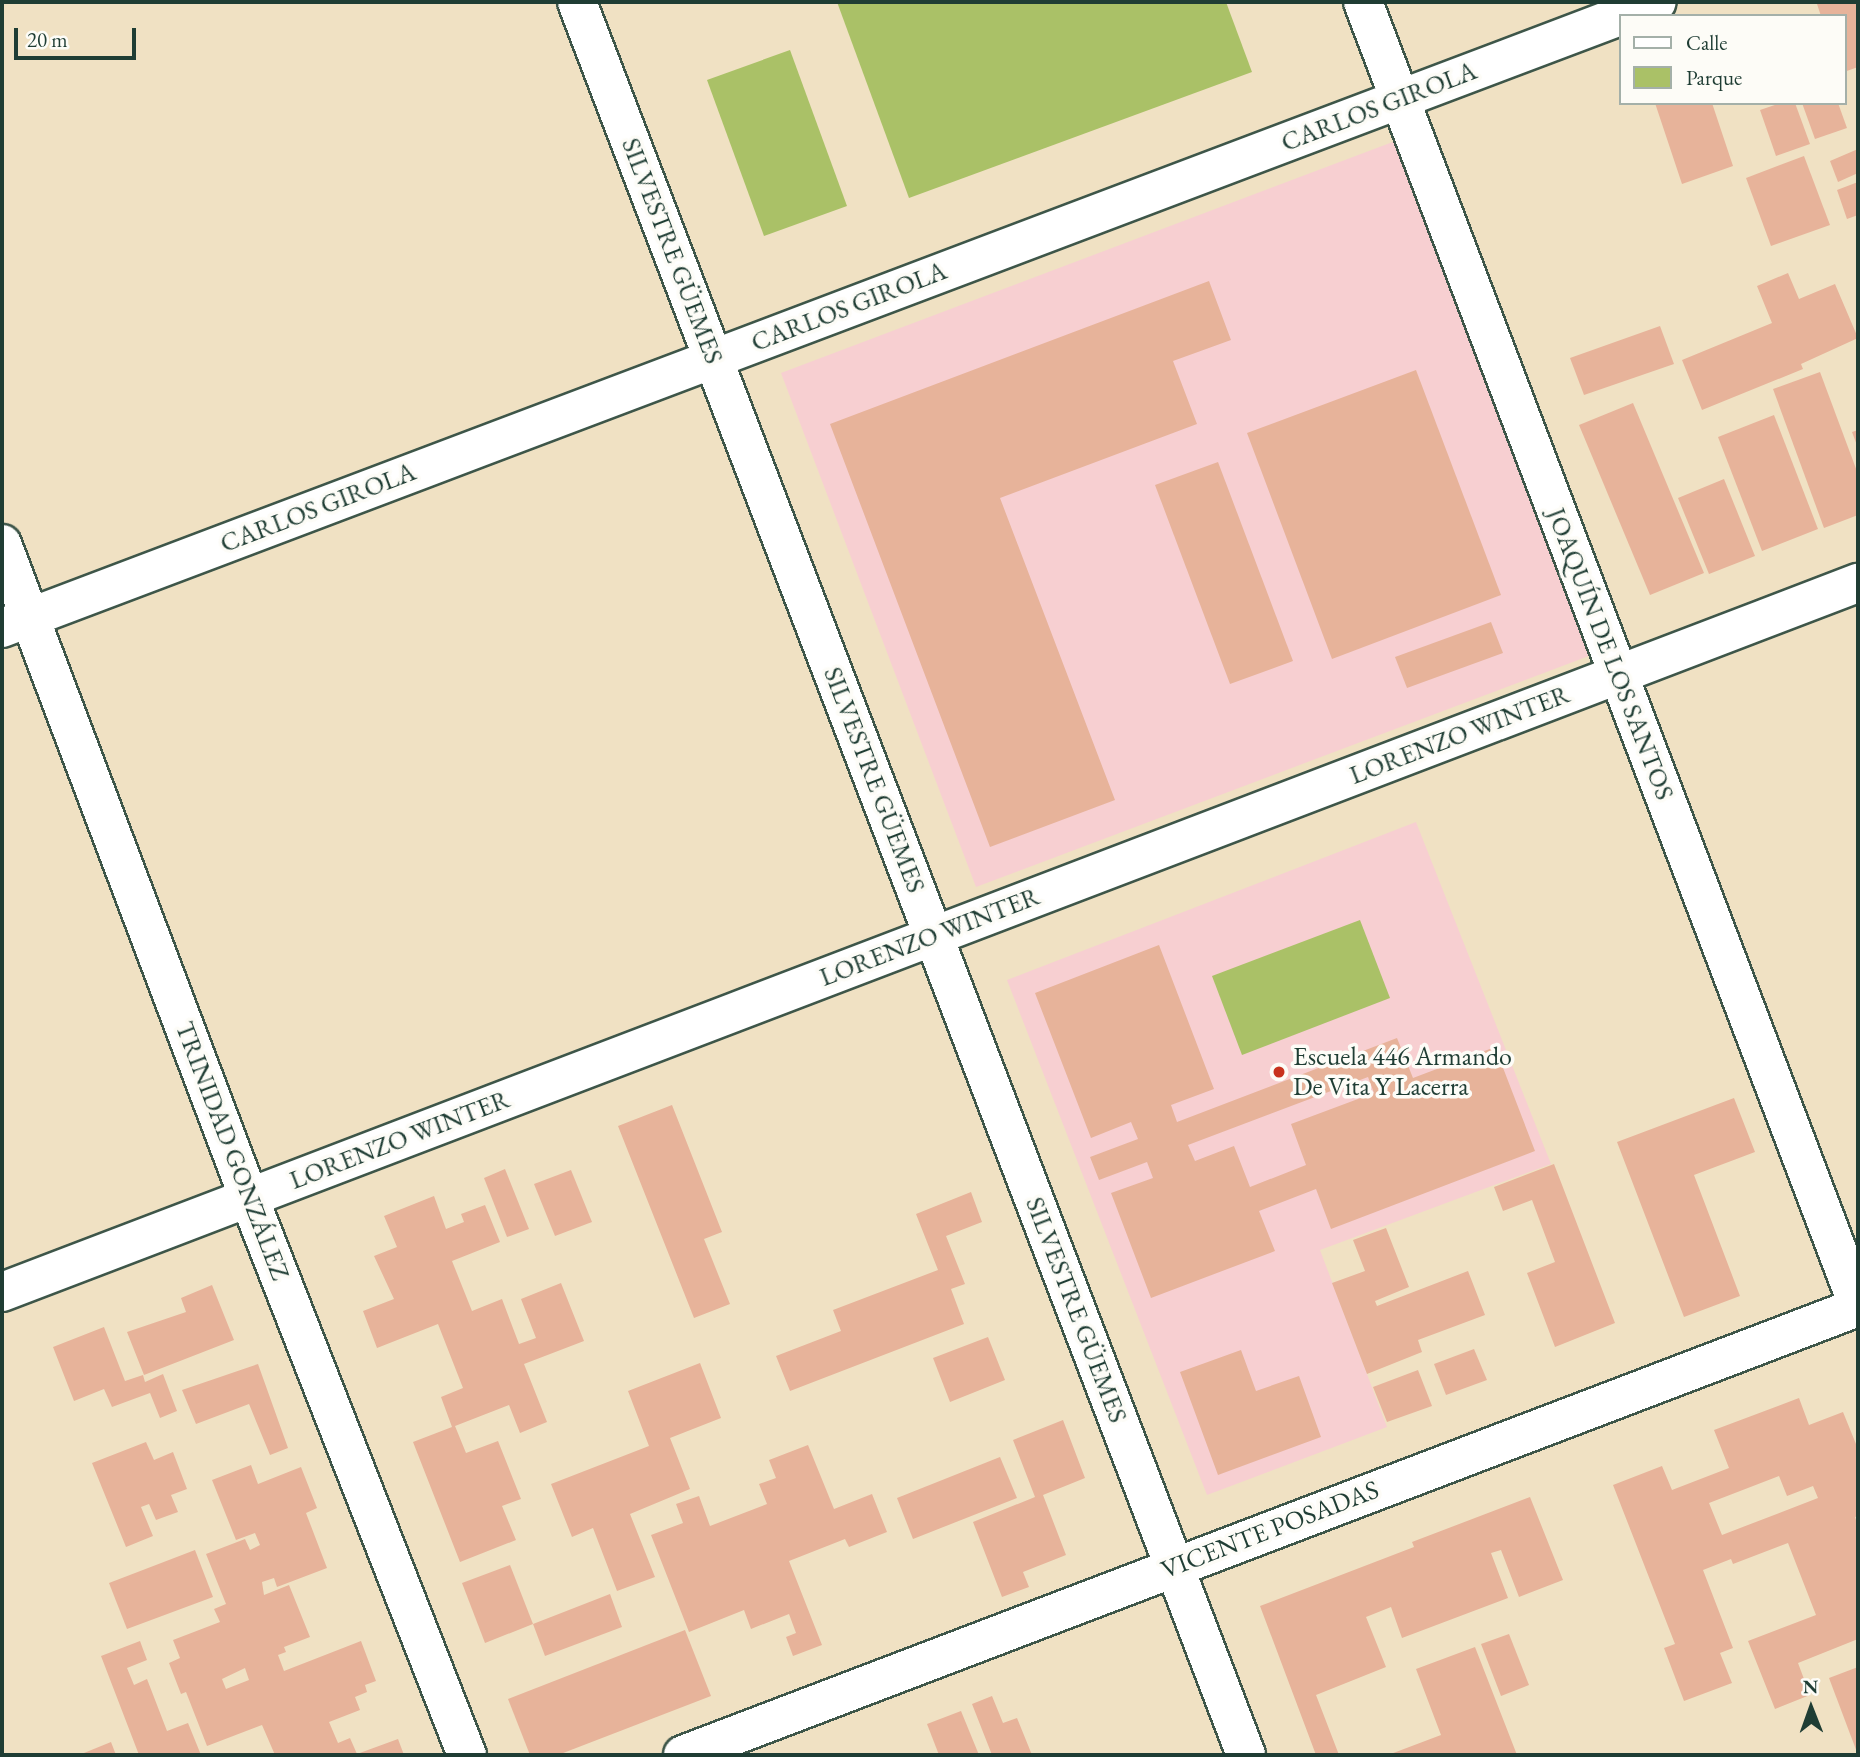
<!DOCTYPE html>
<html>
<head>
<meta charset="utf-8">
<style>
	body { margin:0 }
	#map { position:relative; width:1860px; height:1757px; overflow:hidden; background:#f0e1c3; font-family:"EB Garamond",serif }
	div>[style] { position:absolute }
	.built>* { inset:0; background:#f7cfd1 }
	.green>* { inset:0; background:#aac167 }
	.building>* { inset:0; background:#e7b39a }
	.roads { filter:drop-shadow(2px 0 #3e5649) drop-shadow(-2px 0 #3e5649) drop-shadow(0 2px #3e5649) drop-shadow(0 -2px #3e5649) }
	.street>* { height:38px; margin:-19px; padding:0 19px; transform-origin:19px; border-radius:19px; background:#fff }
	.dots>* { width:19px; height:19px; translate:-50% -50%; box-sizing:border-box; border:4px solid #fdfcf7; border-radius:50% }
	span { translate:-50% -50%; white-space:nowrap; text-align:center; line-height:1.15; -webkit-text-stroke:7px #fdfcf7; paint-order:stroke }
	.street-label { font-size:26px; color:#1f3d34 }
	.poi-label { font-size:26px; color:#1f3d34 }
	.left { translate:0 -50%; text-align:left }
	.frame { position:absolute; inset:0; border:4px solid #1f3d34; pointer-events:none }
	.legend { position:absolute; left:1619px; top:14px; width:228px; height:91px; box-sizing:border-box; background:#fdfcf7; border:2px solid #a4b0a9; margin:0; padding:9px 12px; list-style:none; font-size:21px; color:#1f3d34 }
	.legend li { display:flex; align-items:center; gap:14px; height:35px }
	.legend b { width:35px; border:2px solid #a4b0a9 }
	.north { position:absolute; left:1776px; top:1673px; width:70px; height:70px; -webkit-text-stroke:5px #fdfcf7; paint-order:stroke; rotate:359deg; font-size:19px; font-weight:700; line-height:28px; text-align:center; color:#1f3d34 }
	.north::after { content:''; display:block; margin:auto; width:24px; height:32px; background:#1f3d34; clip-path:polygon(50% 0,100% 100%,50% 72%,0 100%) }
	.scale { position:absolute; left:14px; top:28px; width:122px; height:32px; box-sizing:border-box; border:4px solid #1f3d34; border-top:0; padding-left:9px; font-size:21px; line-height:24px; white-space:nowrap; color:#1f3d34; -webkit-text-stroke:5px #fdfcf7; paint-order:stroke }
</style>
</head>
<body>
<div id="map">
	<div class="built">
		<i style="clip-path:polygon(1398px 140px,1594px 654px,976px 887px,781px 373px)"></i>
		<i style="clip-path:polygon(1416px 822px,1551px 1164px,1320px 1250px,1387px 1427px,1207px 1495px,1007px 980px)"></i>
	</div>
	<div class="green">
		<i style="clip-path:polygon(837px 2px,1226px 2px,1252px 72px,909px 198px)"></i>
		<i style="clip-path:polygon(790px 50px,847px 206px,764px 236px,707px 80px)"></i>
		<i style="clip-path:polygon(1360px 920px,1390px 998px,1242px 1055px,1212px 976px)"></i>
	</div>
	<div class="building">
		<i style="clip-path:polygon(1823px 2px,1858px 2px,1858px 67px,1844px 72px,1844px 16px,1821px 16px,1817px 4px)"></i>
		<i style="clip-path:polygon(1655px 103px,1712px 103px,1733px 166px,1682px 184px)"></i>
		<i style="clip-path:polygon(1781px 103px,1795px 103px,1810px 144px,1776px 156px,1760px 110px)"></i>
		<i style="clip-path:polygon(1802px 103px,1838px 103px,1847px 128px,1815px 139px)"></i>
		<i style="clip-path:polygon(1858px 149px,1858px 173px,1838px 182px,1830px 161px)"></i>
		<i style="clip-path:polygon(1804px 156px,1830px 225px,1771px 246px,1746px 178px)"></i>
		<i style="clip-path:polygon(1858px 182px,1858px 215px,1847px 219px,1837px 190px)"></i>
		<i style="clip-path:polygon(1788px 273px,1799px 299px,1835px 284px,1858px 338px,1801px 364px,1803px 369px,1702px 410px,1682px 360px,1772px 323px,1757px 286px)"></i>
		<i style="clip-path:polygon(1209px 281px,1231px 340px,1173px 361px,1197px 424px,1000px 498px,1115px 800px,990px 847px,830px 424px)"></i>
		<i style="clip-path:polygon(1660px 326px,1674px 364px,1584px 395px,1570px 358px)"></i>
		<i style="clip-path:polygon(1416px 370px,1501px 595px,1332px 659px,1247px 433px)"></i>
		<i style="clip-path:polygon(1820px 372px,1858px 474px,1858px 515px,1824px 528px,1773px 389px)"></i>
		<i style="clip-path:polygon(1633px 403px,1704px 573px,1650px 595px,1579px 425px)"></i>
		<i style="clip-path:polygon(1774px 415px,1818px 529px,1762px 551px,1718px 437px)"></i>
		<i style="clip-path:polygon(1858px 430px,1858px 448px,1852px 432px)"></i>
		<i style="clip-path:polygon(1218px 462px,1293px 661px,1230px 684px,1155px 485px)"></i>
		<i style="clip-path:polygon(1724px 479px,1755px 556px,1709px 574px,1678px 498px)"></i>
		<i style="clip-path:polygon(1491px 622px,1503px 653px,1407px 688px,1395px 657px)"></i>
		<i style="clip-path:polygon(evenodd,1159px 945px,1214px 1089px,1171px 1105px,1177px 1122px,1397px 1038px,1413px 1078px,1495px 1047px,1535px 1151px,1331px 1229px,1316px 1189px,1259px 1211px,1275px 1251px,1151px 1298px,1111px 1193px,1153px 1178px,1147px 1162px,1099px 1180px,1090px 1157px,1138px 1139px,1131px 1122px,1091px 1138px,1035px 993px,1159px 945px,1368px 1077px,1374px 1093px,1291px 1124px,1306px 1165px,1250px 1187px,1234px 1146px,1195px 1161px,1188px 1145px,1368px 1077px)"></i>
		<i style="clip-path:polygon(1734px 1098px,1755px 1152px,1694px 1175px,1740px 1296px,1684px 1317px,1617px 1142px)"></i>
		<i style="clip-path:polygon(672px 1105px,722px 1232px,704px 1239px,730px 1304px,694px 1318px,618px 1126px)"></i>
		<i style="clip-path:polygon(1554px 1164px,1615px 1323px,1555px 1347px,1527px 1273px,1555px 1262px,1532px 1200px,1503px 1211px,1494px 1187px)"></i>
		<i style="clip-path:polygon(505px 1169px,529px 1229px,507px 1237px,484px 1178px)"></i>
		<i style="clip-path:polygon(571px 1170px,592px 1222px,555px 1236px,534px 1184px)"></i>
		<i style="clip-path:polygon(971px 1192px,982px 1222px,946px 1236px,965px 1284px,951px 1289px,964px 1324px,790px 1391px,776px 1356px,841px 1331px,833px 1310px,938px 1270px,916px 1214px)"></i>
		<i style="clip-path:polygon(434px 1196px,446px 1229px,464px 1222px,461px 1214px,485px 1205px,500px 1242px,452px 1261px,472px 1311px,502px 1299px,519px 1344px,536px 1338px,521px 1299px,561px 1283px,584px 1341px,524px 1364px,547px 1422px,520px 1433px,509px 1405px,455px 1426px,466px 1453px,498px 1441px,521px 1499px,502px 1506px,516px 1540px,460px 1562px,413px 1442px,452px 1427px,441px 1397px,463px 1388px,438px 1324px,377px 1348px,363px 1311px,394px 1299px,374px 1256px,397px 1247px,384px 1216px)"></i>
		<i style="clip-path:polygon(1386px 1228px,1409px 1287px,1375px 1301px,1377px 1306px,1468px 1271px,1485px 1315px,1418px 1340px,1422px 1352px,1367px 1374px,1332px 1283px,1365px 1271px,1353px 1240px)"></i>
		<i style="clip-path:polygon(212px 1285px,234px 1340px,144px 1375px,127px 1332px,186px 1312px,181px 1298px)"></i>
		<i style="clip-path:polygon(104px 1327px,125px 1381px,143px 1375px,145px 1382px,163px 1374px,177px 1411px,160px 1418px,150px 1393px,112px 1407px,104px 1389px,74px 1401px,53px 1347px)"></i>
		<i style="clip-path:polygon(988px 1337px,1005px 1380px,950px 1402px,933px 1358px)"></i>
		<i style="clip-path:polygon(1474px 1349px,1487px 1380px,1446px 1395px,1434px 1364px)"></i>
		<i style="clip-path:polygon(1241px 1350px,1256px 1391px,1299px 1376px,1321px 1437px,1218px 1475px,1180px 1372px)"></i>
		<i style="clip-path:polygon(700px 1363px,721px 1418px,670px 1438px,690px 1489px,630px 1514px,655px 1577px,617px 1591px,593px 1528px,572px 1537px,551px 1484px,649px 1446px,628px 1391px)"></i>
		<i style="clip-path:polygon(258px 1364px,288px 1448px,270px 1455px,249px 1404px,196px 1424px,182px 1390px)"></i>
		<i style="clip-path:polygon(1418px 1370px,1432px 1406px,1387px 1422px,1373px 1387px)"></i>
		<i style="clip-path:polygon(evenodd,1799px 1398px,1809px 1425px,1843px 1412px,1858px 1449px,1858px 1516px,1855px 1517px,1858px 1526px,1858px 1639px,1798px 1663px,1810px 1695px,1775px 1709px,1748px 1641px,1816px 1615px,1788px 1543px,1733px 1564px,1731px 1559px,1703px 1570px,1733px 1648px,1720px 1653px,1732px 1683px,1684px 1701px,1664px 1648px,1675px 1644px,1613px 1485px,1662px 1466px,1672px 1490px,1729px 1468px,1714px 1430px,1799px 1398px,1779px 1476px,1787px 1496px,1813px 1486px,1818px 1498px,1722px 1535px,1709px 1503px,1779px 1476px)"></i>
		<i style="clip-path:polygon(1063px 1420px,1085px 1478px,1043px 1495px,1066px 1555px,1023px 1572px,1029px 1587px,1002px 1597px,973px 1522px,1035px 1497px,1013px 1440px)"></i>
		<i style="clip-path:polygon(146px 1442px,154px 1460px,173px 1452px,187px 1489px,171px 1495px,178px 1512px,156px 1520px,149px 1504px,141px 1507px,153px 1536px,126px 1547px,92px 1463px)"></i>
		<i style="clip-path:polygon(808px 1445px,834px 1509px,872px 1494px,887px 1532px,849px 1547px,845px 1539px,789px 1561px,822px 1645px,793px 1656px,786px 1637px,796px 1633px,789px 1614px,751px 1629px,744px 1610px,689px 1632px,651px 1535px,683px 1523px,676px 1504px,699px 1496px,710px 1526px,767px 1504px,759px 1484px,776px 1478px,769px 1460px)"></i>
		<i style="clip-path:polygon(1000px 1457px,1017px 1498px,913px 1539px,897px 1498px)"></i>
		<i style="clip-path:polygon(evenodd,251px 1465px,258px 1484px,301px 1467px,317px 1508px,306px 1513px,327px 1568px,277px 1587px,274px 1578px,262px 1582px,264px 1595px,289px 1585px,310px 1637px,284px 1647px,286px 1652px,278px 1655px,284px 1671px,361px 1641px,376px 1681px,365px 1685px,367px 1692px,355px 1697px,360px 1710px,329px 1722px,338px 1743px,350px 1738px,357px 1754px,398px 1739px,404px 1755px,275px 1755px,262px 1725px,207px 1746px,186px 1692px,181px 1694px,169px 1663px,180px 1658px,173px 1640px,220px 1622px,214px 1609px,226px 1604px,206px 1554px,245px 1539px,250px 1550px,260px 1545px,255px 1533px,236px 1540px,212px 1480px,251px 1465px,245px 1668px,249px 1680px,226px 1689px,222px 1679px,245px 1668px)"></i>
		<i style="clip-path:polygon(1530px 1497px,1563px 1580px,1519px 1597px,1501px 1550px,1491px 1553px,1508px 1598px,1402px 1638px,1391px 1607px,1366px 1617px,1386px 1667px,1316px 1695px,1339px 1755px,1316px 1755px,1260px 1606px,1414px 1547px,1412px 1542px)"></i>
		<i style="clip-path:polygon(195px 1550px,213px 1597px,127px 1629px,109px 1583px)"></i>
		<i style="clip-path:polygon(510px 1565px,533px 1624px,485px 1643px,462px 1583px)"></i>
		<i style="clip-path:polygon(610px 1594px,622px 1627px,545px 1656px,533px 1624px)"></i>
		<i style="clip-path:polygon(685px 1630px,711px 1696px,558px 1755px,530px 1755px,508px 1699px)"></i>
		<i style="clip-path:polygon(1509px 1634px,1529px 1685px,1501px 1696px,1481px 1644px)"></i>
		<i style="clip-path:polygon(140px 1641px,147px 1660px,127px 1668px,134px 1685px,147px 1679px,167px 1731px,188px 1723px,201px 1755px,139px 1755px,101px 1656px)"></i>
		<i style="clip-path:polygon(1475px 1647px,1517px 1755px,1388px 1755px,1441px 1735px,1416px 1669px)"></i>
		<i style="clip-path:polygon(1858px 1667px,1858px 1755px,1829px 1678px)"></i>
		<i style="clip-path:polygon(992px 1696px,1003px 1723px,1017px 1718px,1032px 1755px,992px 1755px,972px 1704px)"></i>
		<i style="clip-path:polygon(961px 1711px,979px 1755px,939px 1755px,927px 1724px)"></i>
		<i style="clip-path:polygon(111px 1742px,116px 1755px,79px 1755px)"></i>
	</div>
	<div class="roads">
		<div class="street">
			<i style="left:577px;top:2px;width:1876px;rotate:69.11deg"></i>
			<i style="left:1363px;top:2px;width:1394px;rotate:69.2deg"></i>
			<i style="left:2px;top:544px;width:699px;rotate:69.31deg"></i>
			<i style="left:249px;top:1198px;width:598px;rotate:68.63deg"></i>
			<i style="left:2px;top:628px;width:1769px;rotate:-20.72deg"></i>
			<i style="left:2px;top:1292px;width:1987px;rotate:-20.91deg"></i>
			<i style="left:683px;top:1755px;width:1258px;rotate:-20.87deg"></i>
		</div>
	</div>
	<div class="dots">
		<i style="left:1279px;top:1072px;background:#c8321e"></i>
	</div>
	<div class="street-label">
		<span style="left:1379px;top:107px;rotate:-21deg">CARLOS GIROLA</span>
		<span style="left:672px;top:251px;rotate:69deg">SILVESTRE GÜEMES</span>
		<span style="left:849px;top:307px;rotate:-21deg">CARLOS GIROLA</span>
		<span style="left:318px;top:508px;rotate:-21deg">CARLOS GIROLA</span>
		<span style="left:1610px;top:654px;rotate:69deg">JOAQUÍN DE LOS SANTOS</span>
		<span style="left:1460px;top:735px;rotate:-21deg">LORENZO WINTER</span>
		<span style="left:874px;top:780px;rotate:69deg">SILVESTRE GÜEMES</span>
		<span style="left:930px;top:937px;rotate:-21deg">LORENZO WINTER</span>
		<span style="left:400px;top:1140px;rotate:-21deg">LORENZO WINTER</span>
		<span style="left:232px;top:1151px;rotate:69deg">TRINIDAD GONZÁLEZ</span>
		<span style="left:1076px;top:1310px;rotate:69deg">SILVESTRE GÜEMES</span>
		<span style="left:1270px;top:1530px;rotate:-21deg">VICENTE POSADAS</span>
	</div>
	<div class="poi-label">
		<span class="left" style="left:1293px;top:1072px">Escuela 446 Armando<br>De Vita Y Lacerra</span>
	</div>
	<div class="frame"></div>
	<ul class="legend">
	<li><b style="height:9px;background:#fff"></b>Calle</li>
	<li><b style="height:19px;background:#aac167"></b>Parque</li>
	</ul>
	<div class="north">N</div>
	<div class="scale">20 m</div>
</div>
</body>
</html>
